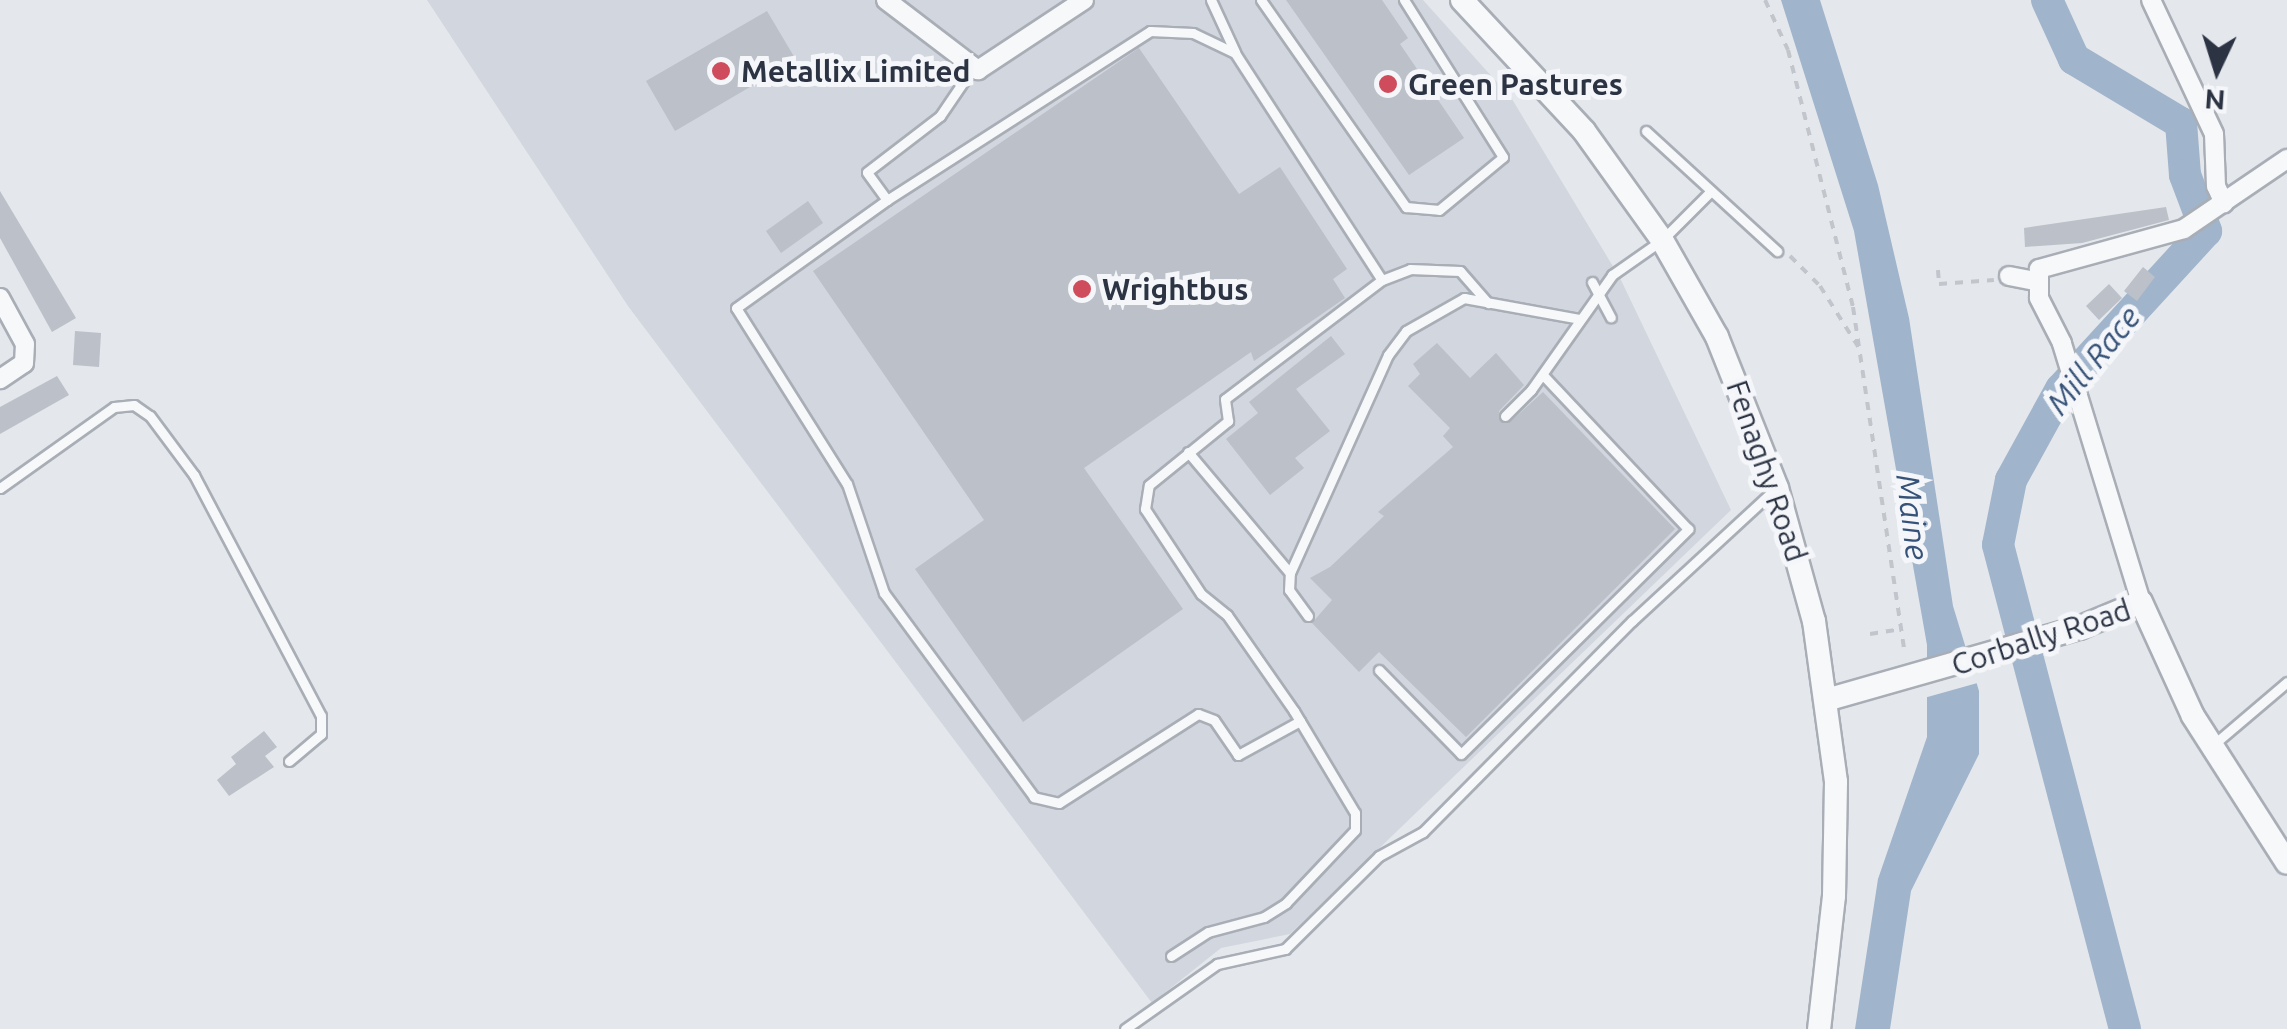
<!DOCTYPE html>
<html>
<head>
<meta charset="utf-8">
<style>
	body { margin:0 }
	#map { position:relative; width:2287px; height:1029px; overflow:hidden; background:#e4e7ec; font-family:Ubuntu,sans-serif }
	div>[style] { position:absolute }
	.built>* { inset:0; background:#d2d6de }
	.water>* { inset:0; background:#a0b4cb }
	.pier>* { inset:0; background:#e4e7ec }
	.river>* { height:32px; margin:-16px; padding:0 16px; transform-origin:16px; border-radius:16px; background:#a0b4cb }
	.building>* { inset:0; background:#bbc0c9 }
	.path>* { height:4px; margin-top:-2px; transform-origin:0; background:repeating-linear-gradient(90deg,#c2c5cb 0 8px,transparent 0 16px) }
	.roads { filter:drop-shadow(2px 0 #a9aeb6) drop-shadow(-2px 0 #a9aeb6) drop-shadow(0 2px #a9aeb6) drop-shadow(0 -2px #a9aeb6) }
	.service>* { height:9px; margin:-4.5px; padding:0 4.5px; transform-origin:4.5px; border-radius:4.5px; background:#f7f8fa }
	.minor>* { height:18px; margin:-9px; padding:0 9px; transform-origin:9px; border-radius:9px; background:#f7f8fa }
	.tertiary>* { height:22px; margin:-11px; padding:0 11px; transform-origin:11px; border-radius:11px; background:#f7f8fa }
	.dots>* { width:28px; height:28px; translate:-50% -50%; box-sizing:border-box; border:5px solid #f4f6f9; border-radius:50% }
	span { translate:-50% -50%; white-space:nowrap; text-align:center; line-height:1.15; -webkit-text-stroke:10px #f4f6f9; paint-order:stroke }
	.poi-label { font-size:30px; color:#2c3444; font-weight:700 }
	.left { translate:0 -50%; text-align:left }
	.street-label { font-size:30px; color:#2c3444 }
	.water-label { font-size:32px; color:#365278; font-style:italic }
	.north { position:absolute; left:2167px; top:20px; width:100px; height:100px; -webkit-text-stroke:8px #f4f6f9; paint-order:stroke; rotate:184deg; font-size:28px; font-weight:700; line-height:40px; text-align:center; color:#2c3444 }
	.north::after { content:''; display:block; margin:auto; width:35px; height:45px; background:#2c3444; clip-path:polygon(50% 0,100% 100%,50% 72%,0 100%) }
</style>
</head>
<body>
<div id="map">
	<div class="built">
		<i style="clip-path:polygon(427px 0,1423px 0,1512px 99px,1620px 278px,1731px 510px,1290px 934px,1221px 948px,1152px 1003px,628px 306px)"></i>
	</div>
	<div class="water">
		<i style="clip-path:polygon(1781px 0,1820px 0,1878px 185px,1909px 318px,1953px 606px,1979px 691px,1979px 754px,1911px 891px,1890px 1029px,1855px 1029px,1878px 879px,1927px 737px,1927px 645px,1854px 231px)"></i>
	</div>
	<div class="pier">
		<i style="clip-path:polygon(1972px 645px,1981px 682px,1924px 698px,1922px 660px)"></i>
	</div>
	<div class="river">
		<i style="left:2047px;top:0;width:65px;rotate:65.4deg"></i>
		<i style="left:2074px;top:59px;width:125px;rotate:30.9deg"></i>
		<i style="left:2181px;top:123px;width:52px;rotate:85.6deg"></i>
		<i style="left:2185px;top:175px;width:60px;rotate:69.4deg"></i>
		<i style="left:2206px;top:231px;width:214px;rotate:132.5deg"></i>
		<i style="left:2061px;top:389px;width:104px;rotate:118.8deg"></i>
		<i style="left:2011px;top:480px;width:66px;rotate:101.3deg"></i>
		<i style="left:1998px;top:545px;width:500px;rotate:75.3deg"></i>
	</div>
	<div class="building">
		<i style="clip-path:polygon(1286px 0,1382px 0,1408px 38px,1400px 44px,1464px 138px,1409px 175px)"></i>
		<i style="clip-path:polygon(767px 11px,796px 60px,675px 131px,646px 81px)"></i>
		<i style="clip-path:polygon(1139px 48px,1239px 194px,1280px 167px,1347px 269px,1333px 279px,1345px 298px,1254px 361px,1251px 352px,1084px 468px,1183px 609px,1023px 722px,915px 569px,984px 520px,813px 271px)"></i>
		<i style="clip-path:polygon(0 191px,76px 318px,52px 332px,0 238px)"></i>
		<i style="clip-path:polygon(808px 201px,823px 223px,781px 253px,766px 231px)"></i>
		<i style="clip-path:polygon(2166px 207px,2169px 220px,2082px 243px,2025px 247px,2024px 228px)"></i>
		<i style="clip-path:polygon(2143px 267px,2155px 277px,2137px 301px,2124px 291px)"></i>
		<i style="clip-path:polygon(2109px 284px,2122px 298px,2099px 320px,2086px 306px)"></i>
		<i style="clip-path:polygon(75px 331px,101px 333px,99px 367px,73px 365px)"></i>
		<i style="clip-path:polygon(1331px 336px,1345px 354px,1296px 389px,1330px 431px,1295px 458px,1304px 468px,1270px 495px,1226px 439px,1258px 413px,1249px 402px)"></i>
		<i style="clip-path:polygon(1437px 343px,1470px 378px,1496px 353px,1524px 385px,1499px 411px,1500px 422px,1510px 422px,1543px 392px,1675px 529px,1466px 737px,1379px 652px,1359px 672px,1312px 623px,1332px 600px,1310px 578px,1330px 567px,1384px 516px,1378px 512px,1453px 447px,1443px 436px,1450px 428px,1408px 386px,1420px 374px,1413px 364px)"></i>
		<i style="clip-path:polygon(57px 376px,69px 395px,0 434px,0 407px)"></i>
		<i style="clip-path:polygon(264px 731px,277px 747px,265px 756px,274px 767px,229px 796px,217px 780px,236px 764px,231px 757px)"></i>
	</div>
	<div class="path">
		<i style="left:1765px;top:0;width:55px;rotate:65.3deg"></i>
		<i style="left:1788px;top:50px;width:265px;rotate:75.8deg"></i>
		<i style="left:1853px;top:307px;width:351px;rotate:81.5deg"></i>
		<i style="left:1790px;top:256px;width:42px;rotate:45deg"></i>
		<i style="left:1820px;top:286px;width:73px;rotate:57.8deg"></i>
		<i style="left:1938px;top:270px;width:14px;rotate:86deg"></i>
		<i style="left:1939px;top:284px;width:55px;rotate:-4.2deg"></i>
		<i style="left:1870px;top:634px;width:32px;rotate:-9deg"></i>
	</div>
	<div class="roads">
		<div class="service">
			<i style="left:1211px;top:0;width:57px;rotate:65.2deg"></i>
			<i style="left:1261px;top:0;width:253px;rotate:55deg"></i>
			<i style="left:1406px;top:207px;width:33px;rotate:5deg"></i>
			<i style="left:1439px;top:210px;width:83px;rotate:-39.6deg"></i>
			<i style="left:1503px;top:157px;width:186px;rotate:-122.2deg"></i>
			<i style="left:1646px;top:131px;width:178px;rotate:42.5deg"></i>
			<i style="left:887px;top:200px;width:34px;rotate:-126deg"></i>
			<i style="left:867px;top:172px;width:92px;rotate:-37.5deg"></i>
			<i style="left:940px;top:116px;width:57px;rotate:-55.8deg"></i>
			<i style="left:1592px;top:282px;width:40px;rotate:62deg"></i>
			<i style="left:1505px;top:416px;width:37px;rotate:-45deg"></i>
			<i style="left:1531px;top:390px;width:141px;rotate:-54.8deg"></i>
			<i style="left:1612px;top:275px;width:61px;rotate:-35deg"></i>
			<i style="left:1662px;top:240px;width:69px;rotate:-45deg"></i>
			<i style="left:1188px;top:452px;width:158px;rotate:49.9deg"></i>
			<i style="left:0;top:488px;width:140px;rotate:-35.4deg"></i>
			<i style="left:114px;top:407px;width:20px;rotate:-6deg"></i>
			<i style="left:134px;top:405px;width:19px;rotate:35deg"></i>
			<i style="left:150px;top:416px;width:74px;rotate:53.3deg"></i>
			<i style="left:194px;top:475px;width:272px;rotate:62.2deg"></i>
			<i style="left:321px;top:716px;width:18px;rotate:90deg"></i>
			<i style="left:321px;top:734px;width:42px;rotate:139.8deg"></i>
			<i style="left:1308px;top:616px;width:32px;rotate:-126deg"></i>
			<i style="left:1289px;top:590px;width:17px;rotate:-87deg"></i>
			<i style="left:1290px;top:573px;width:239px;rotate:-65.8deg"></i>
			<i style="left:1388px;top:355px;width:30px;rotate:-53deg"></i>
			<i style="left:1406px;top:331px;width:67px;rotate:-29.6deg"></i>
			<i style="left:1464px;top:298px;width:117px;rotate:10.3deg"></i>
			<i style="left:1379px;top:670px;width:117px;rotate:45.7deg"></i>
			<i style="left:1461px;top:754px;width:320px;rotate:-44.7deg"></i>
			<i style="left:1688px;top:529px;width:212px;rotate:-133.3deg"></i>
			<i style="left:1300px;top:721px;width:71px;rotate:151.3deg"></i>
			<i style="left:1238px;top:755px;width:42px;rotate:-124.4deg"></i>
			<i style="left:1214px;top:720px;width:17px;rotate:-159deg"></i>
			<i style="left:1198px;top:714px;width:165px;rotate:147.4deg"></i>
			<i style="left:1059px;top:803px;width:26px;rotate:-167deg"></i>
			<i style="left:1034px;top:797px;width:253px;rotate:-126.3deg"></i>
			<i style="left:884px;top:593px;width:115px;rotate:-108.7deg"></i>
			<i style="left:847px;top:484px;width:208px;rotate:-122.2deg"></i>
			<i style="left:736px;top:308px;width:186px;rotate:-35.6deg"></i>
			<i style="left:887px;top:200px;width:313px;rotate:-32.7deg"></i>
			<i style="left:1150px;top:31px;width:43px;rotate:2.7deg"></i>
			<i style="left:1193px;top:33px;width:47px;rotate:25.5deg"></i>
			<i style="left:1235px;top:53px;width:270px;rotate:57.1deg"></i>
			<i style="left:2213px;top:745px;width:97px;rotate:-40.4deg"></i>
			<i style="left:1171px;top:956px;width:44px;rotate:-33deg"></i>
			<i style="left:1208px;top:932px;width:58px;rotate:-15deg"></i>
			<i style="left:1264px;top:917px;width:26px;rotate:-32deg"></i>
			<i style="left:1286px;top:903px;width:100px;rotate:-46.6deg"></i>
			<i style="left:1355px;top:830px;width:17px;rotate:-90deg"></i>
			<i style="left:1355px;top:813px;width:119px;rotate:-120.9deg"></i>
			<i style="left:1294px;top:711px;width:117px;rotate:-124.9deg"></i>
			<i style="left:1227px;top:615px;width:33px;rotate:-141deg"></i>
			<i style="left:1201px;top:594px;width:102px;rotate:-123.4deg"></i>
			<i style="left:1145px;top:509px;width:24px;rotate:-81deg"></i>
			<i style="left:1149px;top:485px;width:102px;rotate:-39deg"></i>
			<i style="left:1228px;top:421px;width:22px;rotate:-98deg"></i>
			<i style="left:1225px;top:399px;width:197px;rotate:-37.2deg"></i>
			<i style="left:1382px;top:280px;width:30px;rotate:-21deg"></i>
			<i style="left:1410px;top:269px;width:50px;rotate:2.3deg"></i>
			<i style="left:1460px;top:271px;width:43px;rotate:48.8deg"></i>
			<i style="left:1125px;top:1029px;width:113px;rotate:-35.2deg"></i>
			<i style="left:1217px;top:964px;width:70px;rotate:-12.4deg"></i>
			<i style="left:1285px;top:949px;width:132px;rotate:-44.7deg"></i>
			<i style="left:1379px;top:856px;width:50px;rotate:-28.6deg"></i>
			<i style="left:1423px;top:832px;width:297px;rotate:-45.3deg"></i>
			<i style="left:1632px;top:621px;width:195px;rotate:-42.7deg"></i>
		</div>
		<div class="minor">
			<i style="left:886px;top:0;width:116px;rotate:37.3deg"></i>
			<i style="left:978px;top:70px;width:127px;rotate:-33.4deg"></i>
			<i style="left:2151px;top:0;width:148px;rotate:64.8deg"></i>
			<i style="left:2214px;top:134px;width:52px;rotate:87.8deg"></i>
			<i style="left:2216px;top:186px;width:19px;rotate:65deg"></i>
			<i style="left:2009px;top:276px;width:26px;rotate:11deg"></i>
			<i style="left:0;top:298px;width:52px;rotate:61.5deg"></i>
			<i style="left:25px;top:344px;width:19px;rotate:93deg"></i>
			<i style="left:24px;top:363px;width:29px;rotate:146deg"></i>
			<i style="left:2141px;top:602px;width:271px;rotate:-107deg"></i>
			<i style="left:2062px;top:343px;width:51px;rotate:-117.1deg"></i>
			<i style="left:2039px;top:298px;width:29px;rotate:-90deg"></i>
			<i style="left:2039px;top:269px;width:150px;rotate:-15.4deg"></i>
			<i style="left:2184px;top:229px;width:125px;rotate:-34.2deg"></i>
		</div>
		<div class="tertiary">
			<i style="left:1462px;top:0;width:179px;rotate:47deg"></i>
			<i style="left:1584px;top:131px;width:134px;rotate:54.4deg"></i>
			<i style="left:1662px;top:240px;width:112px;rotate:60.4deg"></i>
			<i style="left:1717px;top:337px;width:162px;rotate:68.3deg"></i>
			<i style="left:1777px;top:488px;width:138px;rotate:74.5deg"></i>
			<i style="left:1814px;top:621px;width:162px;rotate:82.2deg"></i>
			<i style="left:1836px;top:782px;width:114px;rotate:91deg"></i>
			<i style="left:1834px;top:896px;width:134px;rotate:96.4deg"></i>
			<i style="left:1826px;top:700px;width:263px;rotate:-15.9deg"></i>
			<i style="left:2079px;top:628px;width:67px;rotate:-22.8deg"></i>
			<i style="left:2141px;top:602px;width:125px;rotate:65.5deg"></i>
			<i style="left:2193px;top:716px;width:174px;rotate:57.4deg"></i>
		</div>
	</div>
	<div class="dots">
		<i style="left:721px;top:71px;background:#ce4c5c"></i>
		<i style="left:1388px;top:84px;background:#ce4c5c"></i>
		<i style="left:1082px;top:289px;background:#ce4c5c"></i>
	</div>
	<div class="poi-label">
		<span class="left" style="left:741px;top:71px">Metallix Limited</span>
		<span class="left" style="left:1408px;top:84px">Green Pastures</span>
		<span class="left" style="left:1102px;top:289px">Wrightbus</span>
	</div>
	<div class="street-label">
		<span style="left:1767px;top:471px;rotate:71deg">Fenaghy Road</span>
		<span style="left:2041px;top:637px;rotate:-18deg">Corbally Road</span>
	</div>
	<div class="water-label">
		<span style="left:2093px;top:360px;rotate:-51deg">Mill Race</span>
		<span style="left:1913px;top:517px;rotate:83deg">Maine</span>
	</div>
	<div class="north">N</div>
</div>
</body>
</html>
